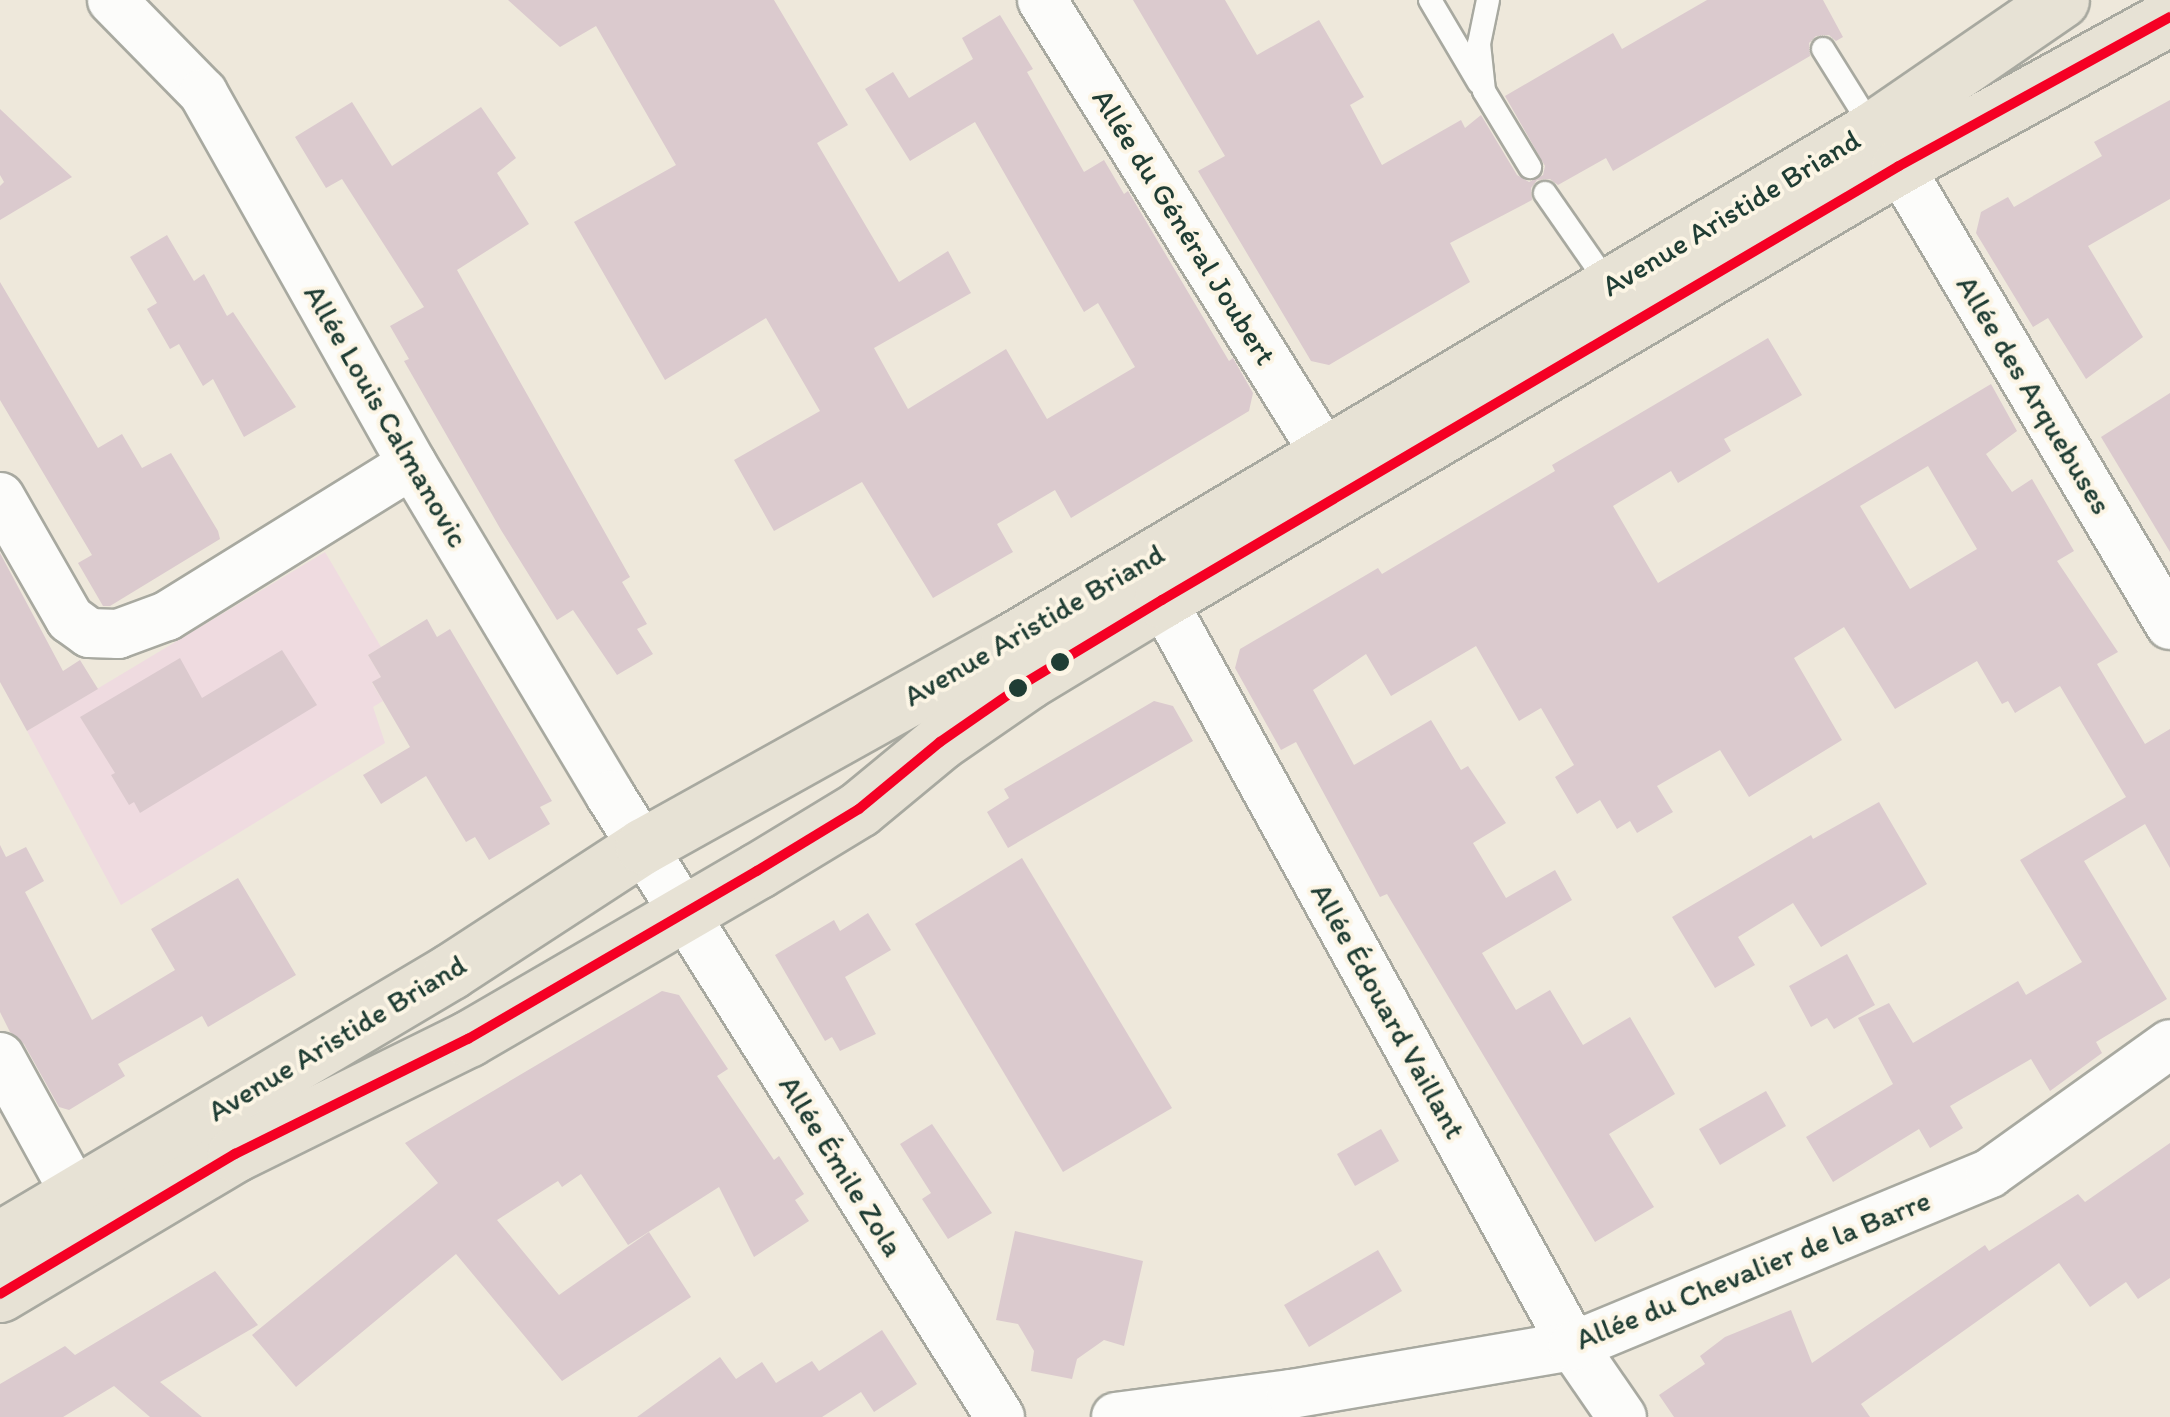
<!DOCTYPE html>
<html>
<head>
<meta charset="utf-8">
<style>
	body { margin:0 }
	#map { position:relative; width:2170px; height:1417px; overflow:hidden; background:#eee8db; font-family:Itim,sans-serif }
	div>[style] { position:absolute }
	.built>* { inset:0; background:#efdbe0 }
	.building>* { inset:0; background:#dbcace }
	.roads { filter:drop-shadow(2px 0 #a8a9a0) drop-shadow(-2px 0 #a8a9a0) drop-shadow(0 2px #a8a9a0) drop-shadow(0 -2px #a8a9a0) }
	.lane>* { height:22px; margin:-11px; padding:0 11px; transform-origin:11px; border-radius:11px; background:#fcfcfa }
	.street>* { height:48px; margin:-24px; padding:0 24px; transform-origin:24px; border-radius:24px; background:#fcfcfa }
	.primary>* { height:55px; margin:-27.5px; padding:0 27.5px; transform-origin:27.5px; border-radius:27.5px; background:#e7e2d5 }
	.bus-1>* { height:10px; margin:-5px; padding:0 5px; transform-origin:5px; border-radius:5px; background:#f50024 }
	.dots>* { width:28px; height:28px; translate:-50% -50%; box-sizing:border-box; border:5px solid #fcf5e5; border-radius:50% }
	span { translate:-50% -50%; white-space:nowrap; text-align:center; line-height:1.15; -webkit-text-stroke:8px #fcf5e5; paint-order:stroke }
	.street-label { font-size:30px; color:#1f3d34 }
</style>
</head>
<body>
<div id="map">
	<div class="built">
		<i style="clip-path:polygon(325px 552px,381px 647px,368px 655px,381px 677px,372px 683px,383px 701px,373px 707px,385px 743px,121px 905px,27px 731px)"></i>
	</div>
	<div class="building">
		<i style="clip-path:polygon(508px 0,774px 0,848px 125px,817px 143px,899px 282px,948px 251px,971px 293px,874px 348px,908px 409px,1006px 349px,1047px 419px,1135px 367px,1098px 303px,1084px 312px,975px 122px,910px 161px,865px 89px,893px 72px,909px 98px,973px 59px,962px 38px,1000px 15px,1033px 69px,1027px 72px,1084px 172px,1104px 160px,1124px 194px,1128px 191px,1229px 361px,1233px 358px,1253px 393px,1249px 411px,1071px 518px,1055px 490px,997px 524px,1013px 552px,933px 598px,862px 482px,774px 531px,734px 460px,820px 411px,766px 318px,665px 380px,574px 222px,676px 165px,596px 26px,560px 47px)"></i>
		<i style="clip-path:polygon(1133px 0,1225px 0,1257px 55px,1319px 20px,1364px 97px,1350px 105px,1382px 165px,1461px 120px,1465px 128px,1481px 115px,1517px 175px,1529px 182px,1543px 175px,1545px 166px,1505px 96px,1613px 33px,1622px 49px,1707px 0,1823px 0,1843px 37px,1836px 41px,1829px 35px,1816px 36px,1809px 43px,1810px 56px,1613px 171px,1606px 158px,1558px 185px,1550px 179px,1537px 180px,1531px 188px,1532px 200px,1450px 243px,1470px 282px,1329px 365px,1311px 361px,1198px 171px,1225px 156px)"></i>
		<i style="clip-path:polygon(2170px 100px,2170px 199px,2088px 246px,2143px 337px,2086px 379px,2048px 318px,2033px 327px,1976px 233px,1981px 212px,2008px 197px,2014px 207px,2102px 156px,2094px 142px)"></i>
		<i style="clip-path:polygon(352px 102px,392px 166px,481px 107px,516px 158px,497px 173px,529px 224px,457px 270px,630px 577px,622px 582px,647px 624px,637px 629px,653px 654px,617px 675px,573px 610px,557px 620px,501px 530px,404px 361px,409px 359px,390px 326px,424px 307px,342px 179px,326px 188px,295px 137px)"></i>
		<i style="clip-path:polygon(0 109px,72px 177px,0 220px,0 186px,4px 182px,0 175px)"></i>
		<i style="clip-path:polygon(167px 235px,194px 281px,204px 274px,227px 316px,233px 312px,296px 407px,244px 437px,213px 379px,203px 386px,179px 344px,170px 349px,147px 309px,157px 303px,130px 257px)"></i>
		<i style="clip-path:polygon(0 282px,98px 448px,122px 434px,142px 468px,171px 453px,218px 531px,220px 539px,110px 606px,103px 606px,78px 563px,92px 555px,0 400px)"></i>
		<i style="clip-path:polygon(evenodd,1768px 338px,1802px 395px,1724px 439px,1731px 451px,1678px 483px,1671px 471px,1613px 506px,1658px 583px,1991px 384px,2017px 431px,1986px 454px,2012px 492px,2032px 479px,2074px 551px,2057px 561px,2118px 652px,2097px 664px,2145px 744px,2170px 729px,2170px 868px,2145px 824px,2084px 861px,2167px 999px,2096px 1042px,2102px 1053px,2050px 1091px,2031px 1059px,1950px 1106px,1963px 1128px,1930px 1148px,1919px 1129px,1833px 1182px,1806px 1137px,1893px 1084px,1858px 1018px,1889px 1003px,1913px 1043px,2018px 981px,2026px 995px,2082px 962px,2020px 860px,2126px 797px,2060px 686px,2015px 713px,2008px 701px,2002px 704px,1977px 661px,1895px 709px,1844px 627px,1794px 658px,1842px 740px,1749px 797px,1720px 750px,1657px 786px,1673px 812px,1637px 833px,1630px 821px,1617px 829px,1600px 800px,1577px 814px,1555px 777px,1574px 765px,1541px 708px,1519px 721px,1476px 646px,1391px 696px,1366px 654px,1313px 690px,1354px 765px,1431px 720px,1461px 770px,1468px 766px,1506px 823px,1473px 843px,1506px 898px,1555px 870px,1572px 900px,1482px 953px,1516px 1010px,1550px 990px,1583px 1045px,1630px 1017px,1675px 1094px,1609px 1134px,1654px 1207px,1595px 1242px,1387px 894px,1380px 897px,1296px 742px,1281px 750px,1235px 668px,1240px 649px,1378px 568px,1382px 574px,1555px 471px,1552px 465px,1768px 338px,1928px 466px,1977px 549px,1910px 589px,1860px 506px,1928px 466px)"></i>
		<i style="clip-path:polygon(2170px 393px,2170px 552px,2101px 437px)"></i>
		<i style="clip-path:polygon(0 553px,63px 671px,80px 660px,98px 689px,27px 731px,0 682px)"></i>
		<i style="clip-path:polygon(427px 619px,437px 637px,450px 629px,552px 801px,540px 807px,550px 824px,489px 860px,475px 837px,466px 842px,426px 776px,381px 804px,363px 775px,410px 747px,372px 682px,381px 677px,368px 655px)"></i>
		<i style="clip-path:polygon(282px 650px,317px 705px,140px 813px,134px 802px,129px 805px,111px 775px,115px 773px,80px 717px,180px 658px,202px 698px)"></i>
		<i style="clip-path:polygon(1154px 701px,1173px 706px,1193px 741px,1008px 848px,987px 812px,1009px 798px,1004px 789px)"></i>
		<i style="clip-path:polygon(1879px 802px,1927px 884px,1821px 947px,1793px 903px,1738px 937px,1755px 965px,1715px 988px,1672px 917px,1811px 835px,1813px 839px)"></i>
		<i style="clip-path:polygon(0 845px,6px 857px,26px 847px,44px 881px,25px 892px,92px 1020px,175px 970px,151px 929px,238px 878px,296px 975px,208px 1027px,202px 1016px,118px 1064px,125px 1076px,69px 1110px,59px 1107px,24px 1044px,10px 1032px,0 1012px)"></i>
		<i style="clip-path:polygon(1022px 858px,1172px 1108px,1063px 1172px,915px 924px)"></i>
		<i style="clip-path:polygon(868px 913px,891px 950px,845px 977px,876px 1034px,840px 1051px,832px 1037px,825px 1041px,775px 955px,834px 920px,840px 931px)"></i>
		<i style="clip-path:polygon(1847px 954px,1875px 1005px,1834px 1029px,1827px 1018px,1811px 1027px,1789px 986px)"></i>
		<i style="clip-path:polygon(662px 991px,679px 995px,728px 1069px,717px 1076px,774px 1160px,779px 1156px,804px 1194px,795px 1200px,809px 1221px,754px 1257px,719px 1187px,628px 1245px,581px 1174px,562px 1187px,558px 1181px,497px 1220px,559px 1295px,649px 1232px,691px 1297px,562px 1381px,456px 1254px,296px 1387px,252px 1335px,438px 1183px,405px 1143px)"></i>
		<i style="clip-path:polygon(1766px 1091px,1786px 1126px,1720px 1165px,1699px 1129px)"></i>
		<i style="clip-path:polygon(932px 1124px,992px 1213px,948px 1239px,922px 1199px,931px 1193px,900px 1144px)"></i>
		<i style="clip-path:polygon(1381px 1129px,1399px 1161px,1355px 1186px,1337px 1154px)"></i>
		<i style="clip-path:polygon(2170px 1143px,2170px 1278px,2138px 1299px,2126px 1282px,2090px 1307px,2059px 1263px,1861px 1404px,1870px 1417px,1674px 1417px,1659px 1395px,1705px 1364px,1700px 1356px,1725px 1337px,1791px 1310px,1812px 1363px,1985px 1245px,1989px 1251px,2078px 1194px,2085px 1202px)"></i>
		<i style="clip-path:polygon(1015px 1231px,1143px 1261px,1124px 1346px,1104px 1340px,1077px 1359px,1072px 1379px,1031px 1371px,1034px 1351px,1018px 1324px,996px 1320px)"></i>
		<i style="clip-path:polygon(1378px 1250px,1402px 1291px,1309px 1347px,1284px 1305px)"></i>
		<i style="clip-path:polygon(215px 1271px,258px 1325px,160px 1382px,202px 1417px,150px 1417px,114px 1386px,63px 1417px,0 1417px,0 1384px,65px 1346px,75px 1355px)"></i>
		<i style="clip-path:polygon(882px 1330px,917px 1384px,874px 1412px,861px 1392px,822px 1417px,637px 1417px,720px 1357px,736px 1379px,762px 1362px,776px 1383px,812px 1361px,819px 1371px)"></i>
	</div>
	<div class="roads">
		<div class="lane">
			<i style="left:1430px;top:0;width:96px;rotate:59.4deg"></i>
			<i style="left:1488px;top:0;width:45px;rotate:101.6deg"></i>
			<i style="left:1479px;top:44px;width:47px;rotate:83.9deg"></i>
			<i style="left:1484px;top:91px;width:89px;rotate:58.8deg"></i>
			<i style="left:1823px;top:49px;width:94px;rotate:58deg"></i>
			<i style="left:1545px;top:193px;width:112px;rotate:55.2deg"></i>
		</div>
		<div class="street">
			<i style="left:112px;top:0;width:130px;rotate:45.6deg"></i>
			<i style="left:203px;top:93px;width:426px;rotate:60.6deg"></i>
			<i style="left:412px;top:464px;width:386px;rotate:59.1deg"></i>
			<i style="left:610px;top:795px;width:734px;rotate:57.91deg"></i>
			<i style="left:1042px;top:0;width:535px;rotate:58.06deg"></i>
			<i style="left:1899px;top:166px;width:533px;rotate:59.44deg"></i>
			<i style="left:0;top:497px;width:141px;rotate:60.2deg"></i>
			<i style="left:70px;top:619px;width:24px;rotate:36deg"></i>
			<i style="left:89px;top:633px;width:29px;rotate:2deg"></i>
			<i style="left:118px;top:634px;width:52px;rotate:-20.2deg"></i>
			<i style="left:167px;top:616px;width:288px;rotate:-31.8deg"></i>
			<i style="left:1162px;top:600px;width:852px;rotate:61.15deg"></i>
			<i style="left:1573px;top:1346px;width:86px;rotate:55.4deg"></i>
			<i style="left:0;top:1057px;width:158px;rotate:61.2deg"></i>
			<i style="left:1116px;top:1417px;width:177px;rotate:-7.5deg"></i>
			<i style="left:1291px;top:1394px;width:286px;rotate:-9.7deg"></i>
			<i style="left:1573px;top:1346px;width:451px;rotate:-22.5deg"></i>
			<i style="left:1990px;top:1173px;width:221px;rotate:-35.6deg"></i>
		</div>
		<div class="primary">
			<i style="left:0;top:1239px;width:525px;rotate:-30.72deg"></i>
			<i style="left:451px;top:971px;width:229px;rotate:-33.1deg"></i>
			<i style="left:643px;top:846px;width:418px;rotate:-29.1deg"></i>
			<i style="left:1008px;top:643px;width:1006px;rotate:-30.72deg"></i>
			<i style="left:1873px;top:129px;width:228px;rotate:-34.5deg"></i>
			<i style="left:0;top:1294px;width:274px;rotate:-30.8deg"></i>
			<i style="left:235px;top:1154px;width:260px;rotate:-26.3deg"></i>
			<i style="left:468px;top:1039px;width:334px;rotate:-30.2deg"></i>
			<i style="left:757px;top:871px;width:119px;rotate:-31.3deg"></i>
			<i style="left:859px;top:809px;width:105px;rotate:-39.6deg"></i>
			<i style="left:940px;top:742px;width:107px;rotate:-34.7deg"></i>
			<i style="left:1028px;top:681px;width:157px;rotate:-31.2deg"></i>
			<i style="left:1162px;top:600px;width:855px;rotate:-30.49deg"></i>
			<i style="left:1899px;top:166px;width:309px;rotate:-28.8deg"></i>
		</div>
	</div>
	<div class="bus-1">
		<i style="left:0;top:1294px;width:274px;rotate:-30.8deg"></i>
		<i style="left:235px;top:1154px;width:260px;rotate:-26.3deg"></i>
		<i style="left:468px;top:1039px;width:334px;rotate:-30.2deg"></i>
		<i style="left:757px;top:871px;width:119px;rotate:-31.3deg"></i>
		<i style="left:859px;top:809px;width:105px;rotate:-39.6deg"></i>
		<i style="left:940px;top:742px;width:107px;rotate:-34.7deg"></i>
		<i style="left:1028px;top:681px;width:157px;rotate:-31.2deg"></i>
		<i style="left:1162px;top:600px;width:855px;rotate:-30.49deg"></i>
		<i style="left:1899px;top:166px;width:309px;rotate:-28.8deg"></i>
	</div>
	<div class="dots">
		<i style="left:1060px;top:662px;background:#1f3d34"></i>
		<i style="left:1018px;top:688px;background:#1f3d34"></i>
	</div>
	<div class="street-label">
		<span style="left:1731px;top:213px;rotate:-31deg">Avenue Aristide Briand</span>
		<span style="left:1184px;top:227px;rotate:58deg">Allée du Général Joubert</span>
		<span style="left:2034px;top:395px;rotate:59deg">Allée des Arquebuses</span>
		<span style="left:386px;top:416px;rotate:60deg">Allée Louis Calmanovic</span>
		<span style="left:1034px;top:625px;rotate:-30deg">Avenue Aristide Briand</span>
		<span style="left:1388px;top:1011px;rotate:61deg">Allée Édouard Vaillant</span>
		<span style="left:337px;top:1038px;rotate:-31deg">Avenue Aristide Briand</span>
		<span style="left:841px;top:1166px;rotate:58deg">Allée Émile Zola</span>
		<span style="left:1753px;top:1270px;rotate:-22deg">Allée du Chevalier de la Barre</span>
	</div>
</div>
</body>
</html>
